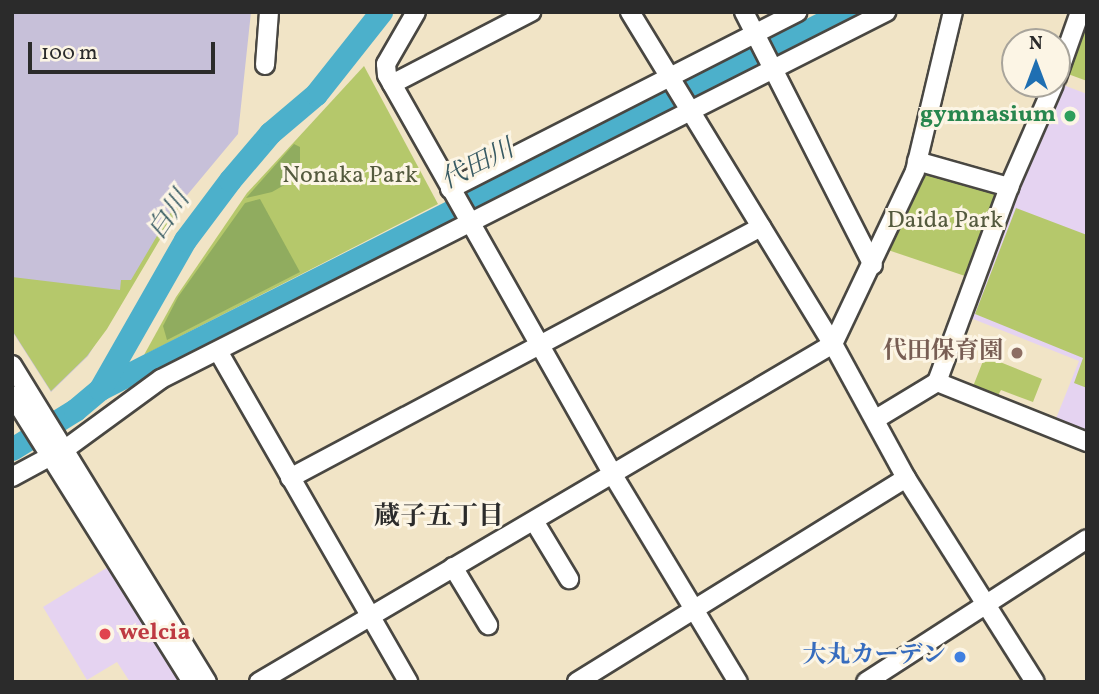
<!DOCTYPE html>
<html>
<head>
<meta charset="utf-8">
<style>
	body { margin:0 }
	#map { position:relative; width:1099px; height:694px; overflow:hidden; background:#f1e4c6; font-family:Vollkorn,"Noto Serif JP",serif }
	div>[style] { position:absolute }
	.built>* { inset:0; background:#e5d3f1 }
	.industrial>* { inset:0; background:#c7c0d9 }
	.green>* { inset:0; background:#b5c86b }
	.forest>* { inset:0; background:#90ac5f }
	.river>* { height:23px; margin:-11.5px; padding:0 11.5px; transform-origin:11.5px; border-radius:11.5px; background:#4cb0cb }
	.roads { filter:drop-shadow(2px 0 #494742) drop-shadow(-2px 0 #494742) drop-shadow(0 2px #494742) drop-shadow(0 -2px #494742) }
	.minor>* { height:18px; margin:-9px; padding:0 9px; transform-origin:9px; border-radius:9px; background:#fff }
	.dots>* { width:19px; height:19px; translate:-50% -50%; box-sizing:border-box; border:4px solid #fcf5e5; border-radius:50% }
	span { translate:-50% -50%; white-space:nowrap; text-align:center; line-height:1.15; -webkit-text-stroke:6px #fcf5e5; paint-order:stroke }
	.leisure-label { font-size:24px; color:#27864d; font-weight:700 }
	.right { translate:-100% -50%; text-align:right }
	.park-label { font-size:24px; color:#545a3e }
	.education-label { font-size:24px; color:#785e54; font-weight:700 }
	.health-label { font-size:24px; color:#be3a42; font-weight:700 }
	.left { translate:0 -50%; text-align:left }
	.shop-label { font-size:24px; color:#366cbe; font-weight:700 }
	.water-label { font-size:26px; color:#375a63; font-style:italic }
	.neighbourhood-label { font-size:26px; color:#2b2b2b; font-weight:700 }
	.frame { position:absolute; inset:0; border:14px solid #2b2b2b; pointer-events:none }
	.north { position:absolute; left:1001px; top:28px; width:70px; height:70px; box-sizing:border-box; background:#fcf5e5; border:2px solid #a8a49b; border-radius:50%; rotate:0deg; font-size:19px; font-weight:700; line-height:28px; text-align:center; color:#2b2b2b }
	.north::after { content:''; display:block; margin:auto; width:24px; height:32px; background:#1f6fb2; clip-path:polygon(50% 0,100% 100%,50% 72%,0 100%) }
	.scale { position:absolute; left:28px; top:42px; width:187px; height:32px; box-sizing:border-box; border:4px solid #2b2b2b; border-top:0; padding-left:9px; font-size:21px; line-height:24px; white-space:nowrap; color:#2b2b2b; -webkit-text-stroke:5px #fcf5e5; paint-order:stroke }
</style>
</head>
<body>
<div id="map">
	<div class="built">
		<i style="clip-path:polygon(1058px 83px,1087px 94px,1087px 434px,1055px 421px,1079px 361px,968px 317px)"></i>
		<i style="clip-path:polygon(108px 567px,180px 682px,130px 682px,117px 662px,87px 680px,43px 607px)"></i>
	</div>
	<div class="industrial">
		<i style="clip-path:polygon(12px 12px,251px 12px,238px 134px,183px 200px,88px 356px,51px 392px,12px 331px)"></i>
	</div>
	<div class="green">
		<i style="clip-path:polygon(1087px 24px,1087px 81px,1068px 74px)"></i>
		<i style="clip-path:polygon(364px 66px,438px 204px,144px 355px,176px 297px,247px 193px)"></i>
		<i style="clip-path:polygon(925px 168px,998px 189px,1001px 195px,968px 277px,888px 250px)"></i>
		<i style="clip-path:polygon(177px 202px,181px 204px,107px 329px,87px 356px,51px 391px,12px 330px,12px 277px,120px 290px,121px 280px,131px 280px)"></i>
		<i style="clip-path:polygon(1016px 208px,1087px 235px,1087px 388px,1074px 383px,1083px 358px,975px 314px)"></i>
		<i style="clip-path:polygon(985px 356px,1042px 379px,1033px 402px,1001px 390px,996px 399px,972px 389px)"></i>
	</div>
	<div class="forest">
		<i style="clip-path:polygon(294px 144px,300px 147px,300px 176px,272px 192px,246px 198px)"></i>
		<i style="clip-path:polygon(260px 199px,300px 272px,167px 340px,163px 326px,178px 297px,245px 203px)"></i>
	</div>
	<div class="river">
		<i style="left:100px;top:389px;width:834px;rotate:-26.87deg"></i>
		<i style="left:12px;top:449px;width:74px;rotate:-31.8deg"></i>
		<i style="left:75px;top:410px;width:33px;rotate:-40deg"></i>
		<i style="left:100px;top:389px;width:172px;rotate:-60.3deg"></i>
		<i style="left:185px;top:240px;width:75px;rotate:-53.1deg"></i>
		<i style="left:230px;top:180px;width:62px;rotate:-49.6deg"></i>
		<i style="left:270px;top:133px;width:60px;rotate:-40.3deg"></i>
		<i style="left:316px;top:94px;width:105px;rotate:-51.6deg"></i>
	</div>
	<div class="roads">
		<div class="minor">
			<i style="left:416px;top:12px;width:60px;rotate:120deg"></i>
			<i style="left:386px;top:64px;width:11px;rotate:85deg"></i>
			<i style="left:387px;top:75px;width:459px;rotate:60.5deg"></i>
			<i style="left:613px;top:475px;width:242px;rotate:58.9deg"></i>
			<i style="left:630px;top:12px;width:389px;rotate:58.6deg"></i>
			<i style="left:833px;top:344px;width:153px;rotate:61.4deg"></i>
			<i style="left:906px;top:478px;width:241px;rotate:57.7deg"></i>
			<i style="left:744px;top:12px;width:284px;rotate:63deg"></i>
			<i style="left:265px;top:65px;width:53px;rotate:-85.7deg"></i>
			<i style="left:1057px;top:77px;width:69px;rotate:-70.5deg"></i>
			<i style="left:392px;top:84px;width:157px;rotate:-27.4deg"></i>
			<i style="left:917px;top:161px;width:96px;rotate:15.8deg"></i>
			<i style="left:450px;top:189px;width:390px;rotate:-27deg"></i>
			<i style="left:218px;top:351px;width:382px;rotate:60.1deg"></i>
			<i style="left:12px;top:365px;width:372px;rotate:58.4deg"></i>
			<i style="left:937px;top:382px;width:162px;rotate:21.8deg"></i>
			<i style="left:12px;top:395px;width:339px;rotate:57.9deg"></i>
			<i style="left:876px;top:419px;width:71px;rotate:-31.2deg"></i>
			<i style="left:937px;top:382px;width:208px;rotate:-69.7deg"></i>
			<i style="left:1009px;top:187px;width:112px;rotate:-66.4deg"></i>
			<i style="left:64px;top:450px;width:120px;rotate:-36.2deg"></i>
			<i style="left:161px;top:379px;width:813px;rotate:-26.85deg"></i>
			<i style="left:12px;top:477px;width:44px;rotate:-28.3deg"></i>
			<i style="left:290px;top:478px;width:534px;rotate:-28.05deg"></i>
			<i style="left:534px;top:521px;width:68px;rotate:58.9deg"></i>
			<i style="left:453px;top:567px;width:68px;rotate:58.9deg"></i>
			<i style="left:259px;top:682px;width:666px;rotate:-30.49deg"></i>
			<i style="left:833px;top:344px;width:191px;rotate:-64.6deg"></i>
			<i style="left:915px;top:171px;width:163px;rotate:-76.6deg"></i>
			<i style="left:577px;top:682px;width:387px;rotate:-31.8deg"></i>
			<i style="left:866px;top:682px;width:263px;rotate:-32.9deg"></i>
		</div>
	</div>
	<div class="dots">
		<i style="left:1070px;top:116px;background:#2e9e5b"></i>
		<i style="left:1017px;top:353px;background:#8d6e63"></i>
		<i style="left:105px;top:634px;background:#e0444e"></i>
		<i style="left:960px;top:657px;background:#3f7fe0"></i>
	</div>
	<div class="leisure-label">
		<span class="right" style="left:1056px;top:116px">gymnasium</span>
	</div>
	<div class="park-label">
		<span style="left:350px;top:177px">Nonaka Park</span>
		<span style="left:945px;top:222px">Daida Park</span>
	</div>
	<div class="education-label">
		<span class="right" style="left:1003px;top:353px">代田保育園</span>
	</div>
	<div class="health-label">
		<span class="left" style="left:119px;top:634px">welcia</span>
	</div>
	<div class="shop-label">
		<span class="right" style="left:946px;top:657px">大丸カーデン</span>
	</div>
	<div class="water-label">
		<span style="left:478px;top:166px;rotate:-27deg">代田川</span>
		<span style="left:170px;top:216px;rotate:-56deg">白川</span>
	</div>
	<div class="neighbourhood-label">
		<span style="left:439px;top:518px">蔵子五丁目</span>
	</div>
	<div class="frame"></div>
	<div class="north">N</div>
	<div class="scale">100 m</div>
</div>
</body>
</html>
